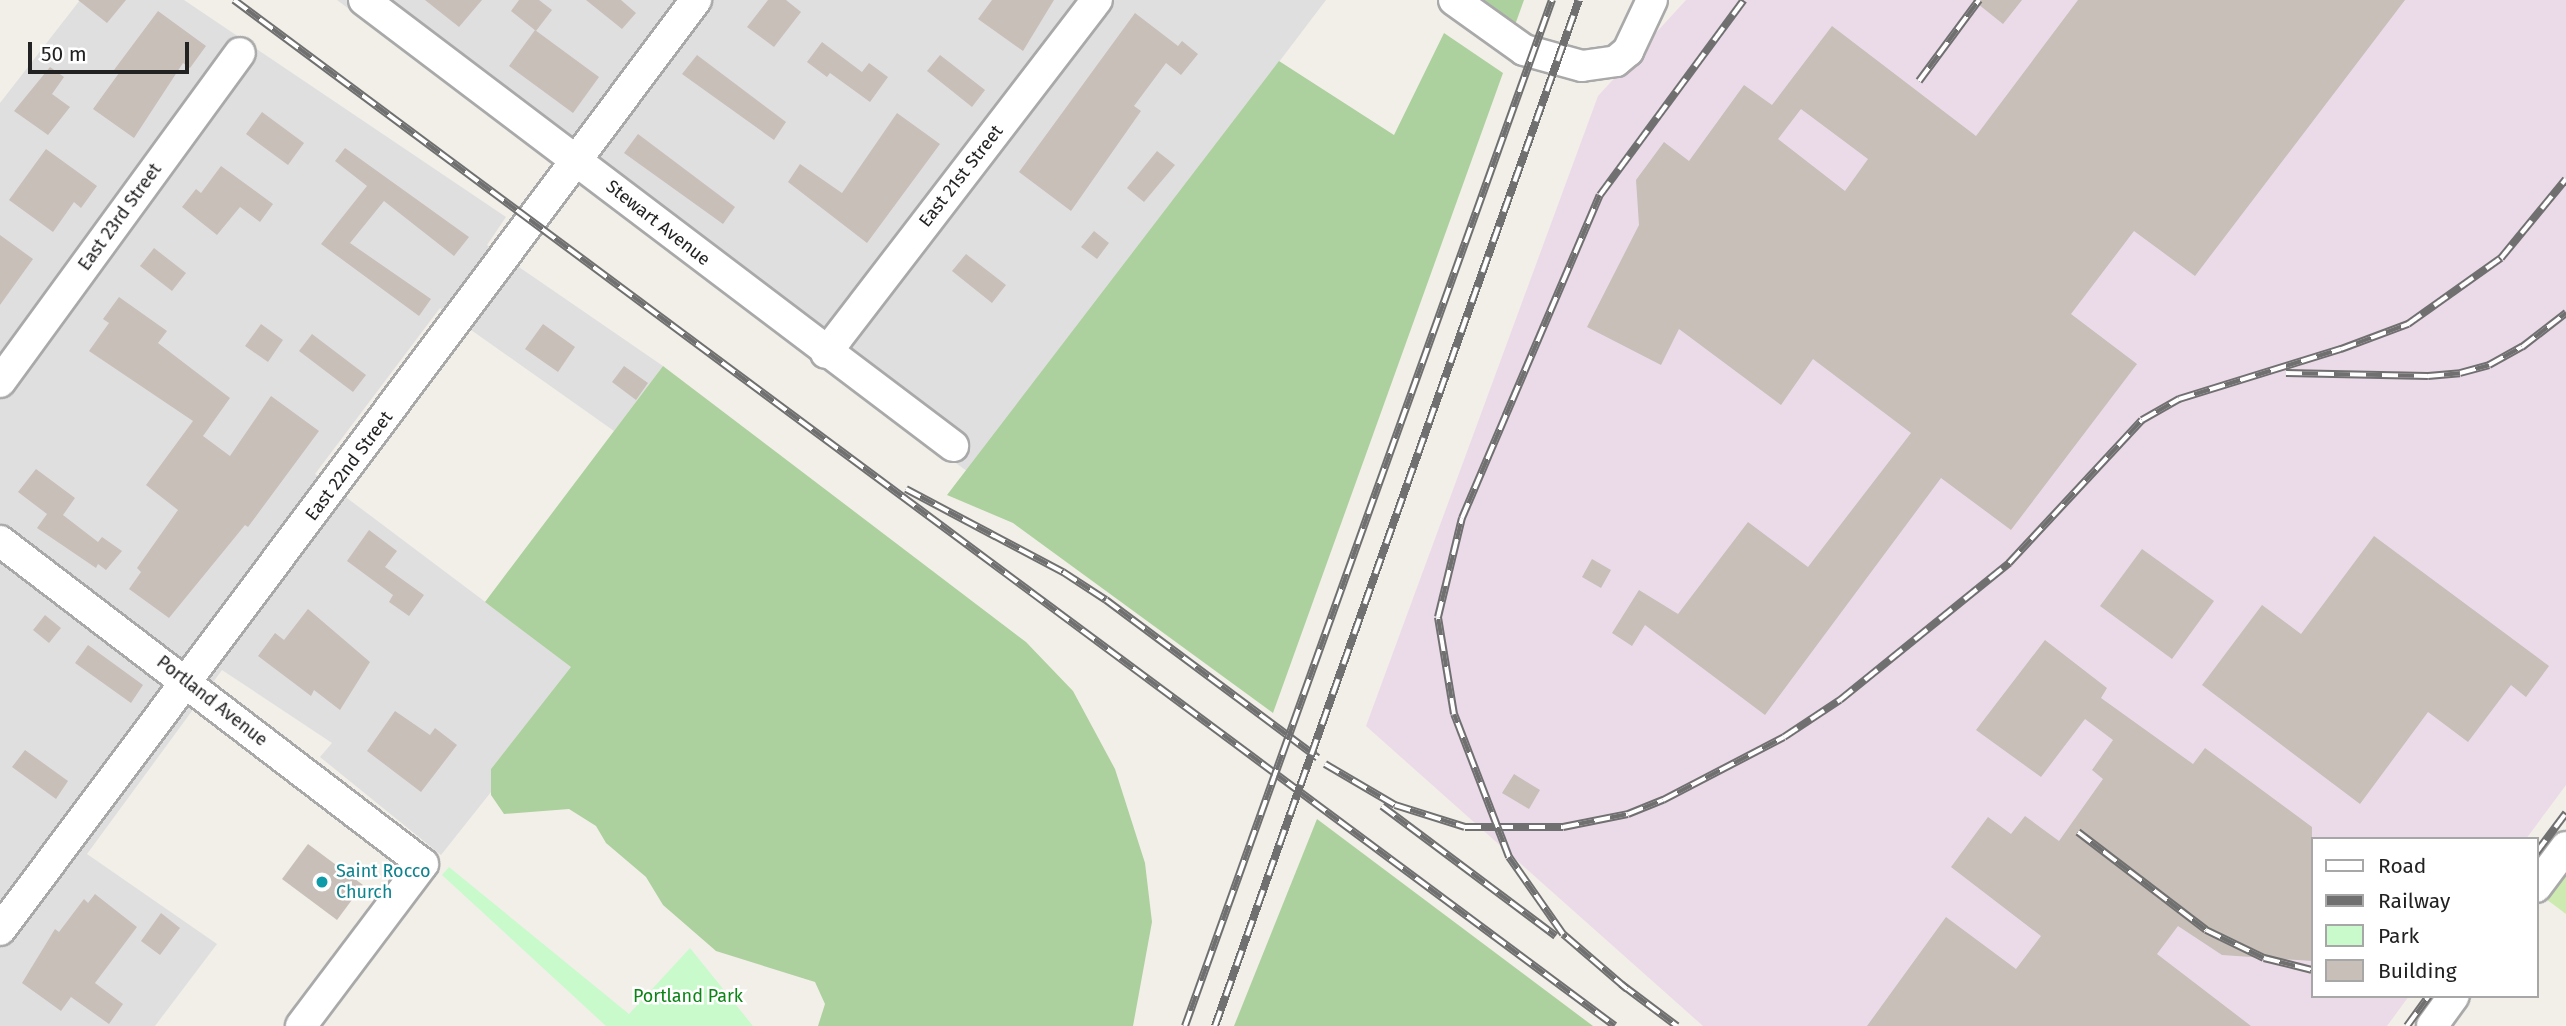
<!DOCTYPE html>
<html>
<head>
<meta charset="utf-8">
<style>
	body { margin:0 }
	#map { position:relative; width:2566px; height:1026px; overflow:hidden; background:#f2efe9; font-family:"Fira Sans",sans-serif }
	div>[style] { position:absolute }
	.residential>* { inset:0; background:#e0dfdf }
	.industrial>* { inset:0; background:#ebdbe8 }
	.grass>* { inset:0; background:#cdebb0 }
	.forest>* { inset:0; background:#add19e }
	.park>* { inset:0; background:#c8facc }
	.building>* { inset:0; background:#c7bfb8 }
	.roads { filter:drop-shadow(2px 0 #a9a9a9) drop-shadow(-2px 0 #a9a9a9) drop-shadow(0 2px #a9a9a9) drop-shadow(0 -2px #a9a9a9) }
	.minor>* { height:30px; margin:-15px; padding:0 15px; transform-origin:15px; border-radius:15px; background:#fff }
	.rail>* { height:8px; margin-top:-4px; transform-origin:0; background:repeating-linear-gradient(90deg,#fff 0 16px,#707070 0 32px); box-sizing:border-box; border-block:2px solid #707070 }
	.dots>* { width:19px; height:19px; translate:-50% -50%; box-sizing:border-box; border:4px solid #fff; border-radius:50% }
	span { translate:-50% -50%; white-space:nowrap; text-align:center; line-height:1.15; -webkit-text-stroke:5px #fff; paint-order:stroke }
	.street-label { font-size:18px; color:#222 }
	.culture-label { font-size:18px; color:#0d838f }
	.left { translate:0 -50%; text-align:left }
	.park-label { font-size:18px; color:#0c8416 }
	.legend { position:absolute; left:2311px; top:837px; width:228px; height:161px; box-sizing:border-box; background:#fff; border:2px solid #a7a7a7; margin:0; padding:9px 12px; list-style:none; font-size:21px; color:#222 }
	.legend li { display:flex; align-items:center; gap:14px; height:35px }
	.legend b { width:35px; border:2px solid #a7a7a7 }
	.scale { position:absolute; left:28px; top:42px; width:161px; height:32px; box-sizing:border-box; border:4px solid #222; border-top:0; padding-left:9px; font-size:21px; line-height:24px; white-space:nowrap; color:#222; -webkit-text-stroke:5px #fff; paint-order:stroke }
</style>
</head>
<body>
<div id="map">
	<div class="residential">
		<i style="clip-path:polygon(80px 0,184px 0,506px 217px,487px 245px,663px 366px,614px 431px,440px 308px,315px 474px,572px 667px,491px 769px,491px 792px,441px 855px,320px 757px,332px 743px,222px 670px,87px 854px,217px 944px,155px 1026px,0 1026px,0 103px)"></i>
		<i style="clip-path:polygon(337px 0,1326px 0,968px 472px)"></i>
	</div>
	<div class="industrial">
		<i style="clip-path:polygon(1686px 0,2566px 0,2566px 785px,2526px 839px,2312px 839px,2312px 996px,2409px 996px,2387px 1026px,1703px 1026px,1366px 726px,1598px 96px)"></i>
	</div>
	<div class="grass">
		<i style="clip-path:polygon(2566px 864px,2566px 914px,2542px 896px)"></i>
	</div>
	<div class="forest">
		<i style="clip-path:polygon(1482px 0,1524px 0,1515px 25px)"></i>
		<i style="clip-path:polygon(1444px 33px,1503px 73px,1273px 713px,1013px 523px,947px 495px,1279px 61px,1394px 135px)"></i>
		<i style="clip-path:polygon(663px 366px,1026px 642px,1073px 691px,1115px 769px,1145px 863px,1152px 922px,1133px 1026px,818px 1026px,825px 1004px,815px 982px,716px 951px,663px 905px,646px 877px,606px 843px,596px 826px,569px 809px,504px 814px,491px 795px,491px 769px,571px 667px,485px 602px)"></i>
		<i style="clip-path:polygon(1317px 819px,1593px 1026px,1234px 1026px)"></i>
	</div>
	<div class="park">
		<i style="clip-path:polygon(449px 867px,629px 1014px,690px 948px,753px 1026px,606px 1026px,442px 875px)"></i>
	</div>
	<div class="building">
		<i style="clip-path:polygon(78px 0,126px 0,107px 23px)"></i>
		<i style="clip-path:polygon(425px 0,482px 0,459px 27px)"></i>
		<i style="clip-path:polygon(519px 0,539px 0,552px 10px,536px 31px,511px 11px)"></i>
		<i style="clip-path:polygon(586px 0,621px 0,636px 13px,622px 29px)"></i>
		<i style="clip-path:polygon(768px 0,786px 0,801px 12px,774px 47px,747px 27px)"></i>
		<i style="clip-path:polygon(992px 0,1054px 0,1023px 51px,978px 19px)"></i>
		<i style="clip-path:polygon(1973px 0,2022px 0,2003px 24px)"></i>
		<i style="clip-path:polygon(evenodd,2078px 0,2405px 0,2195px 276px,2134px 231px,2071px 314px,2137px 364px,2011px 530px,1941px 478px,1765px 715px,1645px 625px,1632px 646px,1612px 633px,1639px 590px,1678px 614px,1748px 522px,1808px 567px,1911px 433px,1813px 359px,1781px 405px,1679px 329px,1661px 365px,1587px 327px,1639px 225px,1636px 180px,1664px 142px,1689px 161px,1744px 85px,1772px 105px,1832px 26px,1976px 136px,2078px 0,1801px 109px,1868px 159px,1845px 191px,1778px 139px,1801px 109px)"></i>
		<i style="clip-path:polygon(158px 11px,206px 46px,190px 68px,183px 63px,134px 138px,93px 109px,119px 73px,114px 70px)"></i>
		<i style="clip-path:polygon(1135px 13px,1178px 46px,1182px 41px,1198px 54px,1181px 75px,1166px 63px,1134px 106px,1141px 111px,1071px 211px,1019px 172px)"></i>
		<i style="clip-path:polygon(535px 30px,599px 77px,573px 113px,509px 66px)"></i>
		<i style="clip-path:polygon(822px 42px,862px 72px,869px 63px,888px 77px,870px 102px,830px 73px,827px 77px,807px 62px)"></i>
		<i style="clip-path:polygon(697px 55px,786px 122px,774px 140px,682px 74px)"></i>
		<i style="clip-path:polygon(940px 55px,985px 90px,972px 107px,927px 71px)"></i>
		<i style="clip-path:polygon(50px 67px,64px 77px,52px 94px,70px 107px,48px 135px,14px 111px)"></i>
		<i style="clip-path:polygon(262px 112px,304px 143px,288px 165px,246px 134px)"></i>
		<i style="clip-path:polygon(897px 113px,940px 144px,867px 243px,788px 182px,800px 164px,842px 193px)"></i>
		<i style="clip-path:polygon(638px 134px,735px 207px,723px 224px,624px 153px)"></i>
		<i style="clip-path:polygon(345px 148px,469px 237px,454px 256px,384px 201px,350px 243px,431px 299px,419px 316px,321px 244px,367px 186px,335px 161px)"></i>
		<i style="clip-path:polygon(46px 149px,97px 186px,81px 208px,74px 202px,53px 232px,9px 200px)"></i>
		<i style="clip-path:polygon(1157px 151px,1175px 165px,1144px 202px,1127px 188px)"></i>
		<i style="clip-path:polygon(221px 166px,273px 204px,260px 222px,240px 207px,217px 235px,182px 207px,196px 189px,201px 193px)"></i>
		<i style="clip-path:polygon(1094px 231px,1109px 243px,1097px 259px,1081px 247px)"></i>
		<i style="clip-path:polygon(0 235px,33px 259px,0 305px)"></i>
		<i style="clip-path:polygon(154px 248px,186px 273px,172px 291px,140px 266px)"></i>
		<i style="clip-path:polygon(966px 254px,1006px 285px,992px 303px,952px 271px)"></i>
		<i style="clip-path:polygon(119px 297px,167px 331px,158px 343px,230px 398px,203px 436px,230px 456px,271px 396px,319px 431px,248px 527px,245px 525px,169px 618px,129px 589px,141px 572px,137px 568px,178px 510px,146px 485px,193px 421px,89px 351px,109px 323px,103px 319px)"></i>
		<i style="clip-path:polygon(261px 324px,283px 340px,268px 362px,245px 346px)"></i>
		<i style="clip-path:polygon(543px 324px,575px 347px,558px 372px,525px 349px)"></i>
		<i style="clip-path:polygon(312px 334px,366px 375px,353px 392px,299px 351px)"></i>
		<i style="clip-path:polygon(624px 366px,648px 383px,636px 400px,612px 382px)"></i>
		<i style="clip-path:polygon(36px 469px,75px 498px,63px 515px,98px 542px,102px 537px,122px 551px,106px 570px,98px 564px,96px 568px,37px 528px,47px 514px,18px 492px)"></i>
		<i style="clip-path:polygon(369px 530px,397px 551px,385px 567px,424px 595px,409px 616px,389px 602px,393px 595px,347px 561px)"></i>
		<i style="clip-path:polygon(2374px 536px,2549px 666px,2526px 697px,2511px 685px,2468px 742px,2428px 712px,2360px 804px,2202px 685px,2262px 605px,2301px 634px)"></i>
		<i style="clip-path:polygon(2142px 549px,2214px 601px,2172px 659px,2100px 606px)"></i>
		<i style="clip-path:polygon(1592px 559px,1611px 570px,1601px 588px,1582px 577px)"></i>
		<i style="clip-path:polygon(308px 609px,370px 662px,340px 710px,314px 690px,311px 696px,258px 656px,275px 633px,284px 640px)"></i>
		<i style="clip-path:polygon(45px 615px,61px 628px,49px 643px,33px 630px)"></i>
		<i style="clip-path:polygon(2045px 640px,2107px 688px,2101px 698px,2193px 764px,2205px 748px,2312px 827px,2312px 961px,2222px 955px,2178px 926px,2157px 954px,2251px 1026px,1867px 1026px,1946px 917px,2016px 969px,2041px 936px,1951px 867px,1988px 817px,2011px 834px,2025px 816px,2059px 841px,2103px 779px,2092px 770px,2113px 740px,2085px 719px,2041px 777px,1976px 730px)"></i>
		<i style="clip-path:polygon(88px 645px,143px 685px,131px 703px,75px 663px)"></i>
		<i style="clip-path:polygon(395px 711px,430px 735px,435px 728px,457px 745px,421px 792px,367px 751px)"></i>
		<i style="clip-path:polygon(25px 750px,68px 781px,56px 799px,12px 767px)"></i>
		<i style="clip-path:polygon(1514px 774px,1540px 790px,1529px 809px,1502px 793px)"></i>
		<i style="clip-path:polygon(308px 844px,363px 885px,337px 920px,282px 879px)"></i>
		<i style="clip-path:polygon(95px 894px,137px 927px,95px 983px,123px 1004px,109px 1024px,71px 997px,61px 1011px,22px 983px,55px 929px,59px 932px,84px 899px,88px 903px)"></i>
		<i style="clip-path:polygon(161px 913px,180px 928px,160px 955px,141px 941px)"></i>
	</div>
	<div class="roads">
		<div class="minor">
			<i style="left:364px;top:0;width:739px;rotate:37.13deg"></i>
			<i style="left:1454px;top:0;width:86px;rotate:35.5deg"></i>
			<i style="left:1524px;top:50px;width:60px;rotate:15.4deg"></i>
			<i style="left:1582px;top:66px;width:34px;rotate:-8deg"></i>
			<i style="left:1616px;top:61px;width:16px;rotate:-40deg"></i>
			<i style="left:1628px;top:51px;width:56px;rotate:-64.8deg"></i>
			<i style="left:826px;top:353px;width:445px;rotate:-52.5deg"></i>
			<i style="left:0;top:382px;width:407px;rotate:-53.9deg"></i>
			<i style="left:0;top:541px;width:532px;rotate:37.37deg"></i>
			<i style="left:423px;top:864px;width:203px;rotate:127deg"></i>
			<i style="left:2536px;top:887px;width:50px;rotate:-53.1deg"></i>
			<i style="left:0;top:930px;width:1162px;rotate:-53.19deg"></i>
			<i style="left:2432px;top:1026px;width:37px;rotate:-54deg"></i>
		</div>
	</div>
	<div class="rail">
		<i style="left:234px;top:0;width:1720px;rotate:36.61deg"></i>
		<i style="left:1919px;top:81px;width:101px;rotate:-53.5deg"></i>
		<i style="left:2286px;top:373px;width:142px;rotate:1.2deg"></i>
		<i style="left:2428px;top:376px;width:32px;rotate:-5deg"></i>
		<i style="left:2460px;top:373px;width:30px;rotate:-15deg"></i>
		<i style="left:2489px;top:365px;width:38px;rotate:-29deg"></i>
		<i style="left:2522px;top:347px;width:56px;rotate:-37.7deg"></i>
		<i style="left:906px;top:489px;width:178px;rotate:27.9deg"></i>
		<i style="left:1063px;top:572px;width:51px;rotate:33.1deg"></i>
		<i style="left:1106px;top:600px;width:264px;rotate:36.7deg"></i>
		<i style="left:1325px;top:764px;width:81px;rotate:30.4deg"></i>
		<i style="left:1395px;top:805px;width:73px;rotate:17.4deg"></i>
		<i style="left:1465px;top:827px;width:98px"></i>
		<i style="left:1563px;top:827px;width:66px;rotate:-11.3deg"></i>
		<i style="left:1628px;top:814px;width:38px;rotate:-22deg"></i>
		<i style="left:1663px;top:800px;width:136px;rotate:-27.5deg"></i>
		<i style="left:1784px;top:737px;width:67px;rotate:-33.5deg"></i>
		<i style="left:1840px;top:700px;width:218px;rotate:-39deg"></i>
		<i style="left:2009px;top:563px;width:195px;rotate:-47.1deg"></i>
		<i style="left:2142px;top:420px;width:43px;rotate:-29.6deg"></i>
		<i style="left:2179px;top:399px;width:170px;rotate:-17.2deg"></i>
		<i style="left:2341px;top:349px;width:72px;rotate:-20.5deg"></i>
		<i style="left:2408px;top:324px;width:114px;rotate:-35.4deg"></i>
		<i style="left:2501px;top:258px;width:102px;rotate:-50.6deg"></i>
		<i style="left:1382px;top:806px;width:217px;rotate:36.8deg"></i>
		<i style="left:2078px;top:832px;width:161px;rotate:37.4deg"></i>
		<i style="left:2206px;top:930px;width:64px;rotate:25.8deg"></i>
		<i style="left:2264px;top:958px;width:49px;rotate:14deg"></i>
		<i style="left:2536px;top:853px;width:50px;rotate:-53.1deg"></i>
		<i style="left:1621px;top:984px;width:70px;rotate:36.9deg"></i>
		<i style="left:1627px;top:989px;width:84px;rotate:-139.3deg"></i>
		<i style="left:1563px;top:934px;width:94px;rotate:-125deg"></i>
		<i style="left:1509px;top:857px;width:153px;rotate:-111deg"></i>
		<i style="left:1454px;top:714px;width:98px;rotate:-99.4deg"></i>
		<i style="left:1438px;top:617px;width:102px;rotate:-76.4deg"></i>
		<i style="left:1462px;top:518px;width:351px;rotate:-66.9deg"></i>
		<i style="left:1600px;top:195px;width:242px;rotate:-53.6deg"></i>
		<i style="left:1185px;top:1026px;width:1090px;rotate:-70.32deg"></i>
		<i style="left:1215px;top:1026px;width:1089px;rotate:-70.47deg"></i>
		<i style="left:2407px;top:1026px;width:37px;rotate:-54deg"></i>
	</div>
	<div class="dots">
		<i style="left:322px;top:882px;background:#0f9aa8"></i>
	</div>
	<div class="street-label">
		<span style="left:961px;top:176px;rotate:-52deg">East 21st Street</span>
		<span style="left:120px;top:217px;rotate:-54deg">East 23rd Street</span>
		<span style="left:658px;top:223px;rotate:38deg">Stewart Avenue</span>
		<span style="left:349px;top:466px;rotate:-53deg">East 22nd Street</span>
		<span style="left:212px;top:701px;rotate:38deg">Portland Avenue</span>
	</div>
	<div class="culture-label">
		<span class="left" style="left:336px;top:882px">Saint Rocco<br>Church</span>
	</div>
	<div class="park-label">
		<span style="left:688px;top:996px">Portland Park</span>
	</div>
	<ul class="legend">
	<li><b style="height:9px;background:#fff"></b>Road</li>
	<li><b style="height:9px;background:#707070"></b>Railway</li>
	<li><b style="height:19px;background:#c8facc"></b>Park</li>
	<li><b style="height:19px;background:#c7bfb8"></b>Building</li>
	</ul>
	<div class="scale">50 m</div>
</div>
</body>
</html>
